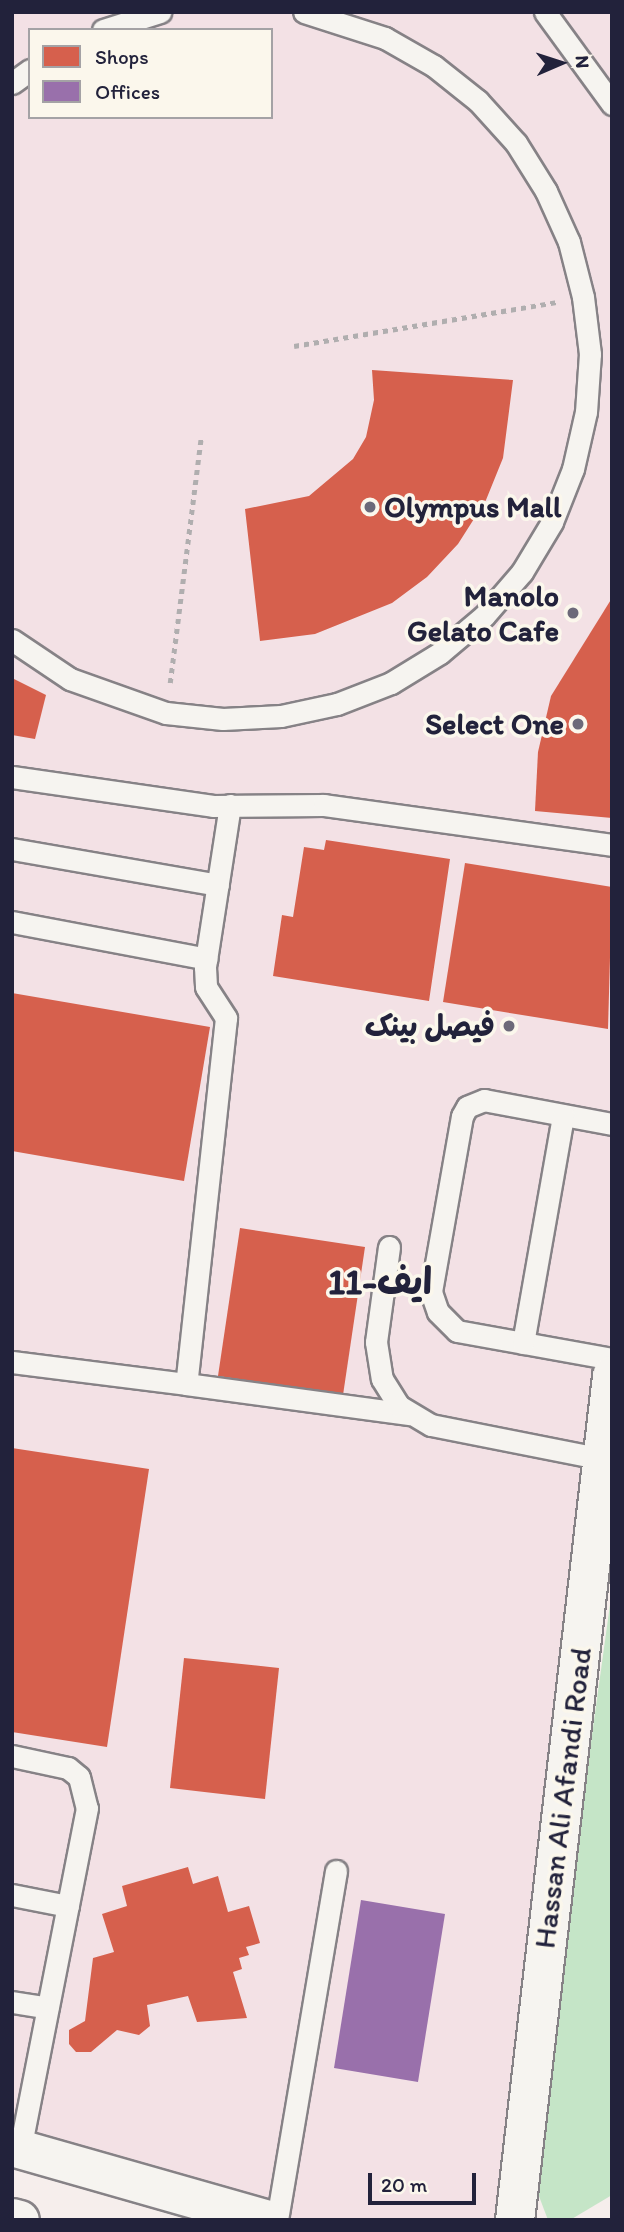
<!DOCTYPE html>
<html>
<head>
<meta charset="utf-8">
<style>
	body { margin:0 }
	#map { position:relative; width:624px; height:2232px; overflow:hidden; background:#f6eeec; font-family:Itim,"Playpen Sans Arabic",sans-serif }
	div>[style] { position:absolute }
	.built>* { inset:0; background:#f3e1e5 }
	.green>* { inset:0; background:#c5e5c7 }
	.shops>* { inset:0; background:#d6604d }
	.offices>* { inset:0; background:#9970ab }
	.path>* { height:4.5px; margin-top:-2.25px; transform-origin:0; background:repeating-linear-gradient(90deg,#b0aeaf 0 5px,transparent 0 10px) }
	.roads { filter:drop-shadow(2px 0 #868286) drop-shadow(-2px 0 #868286) drop-shadow(0 2px #868286) drop-shadow(0 -2px #868286) }
	.lane>* { height:21px; margin:-10.5px; padding:0 10.5px; transform-origin:10.5px; border-radius:10.5px; background:#f6f4f0 }
	.secondary>* { height:38px; margin:-19px; padding:0 19px; transform-origin:19px; border-radius:19px; background:#f6f4f0 }
	.dots>* { width:19px; height:19px; translate:-50% -50%; box-sizing:border-box; border:4px solid #fbf7ec; border-radius:50% }
	span { translate:-50% -50%; white-space:nowrap; text-align:center; line-height:1.15; -webkit-text-stroke:7px #fbf7ec; paint-order:stroke }
	.poi-label { font-size:30px; color:#22223b; font-weight:700 }
	.left { translate:0 -50%; text-align:left }
	.right { translate:-100% -50%; text-align:right }
	.street-label { font-size:30px; color:#22223b }
	.district-label { font-size:37px; color:#22223b; font-weight:700 }
	.frame { position:absolute; inset:0; border:14px solid #22223b; pointer-events:none }
	.legend { position:absolute; left:28px; top:28px; width:245px; height:91px; box-sizing:border-box; background:#fbf7ec; border:2px solid #a4a2a5; margin:0; padding:9px 12px; list-style:none; font-size:21px; color:#22223b }
	.legend li { display:flex; align-items:center; gap:14px; height:35px }
	.legend b { width:35px; border:2px solid #a4a2a5 }
	.north { position:absolute; left:526px; top:28px; width:70px; height:70px; -webkit-text-stroke:5px #fbf7ec; paint-order:stroke; rotate:87deg; font-size:19px; font-weight:700; line-height:28px; text-align:center; color:#22223b }
	.north::after { content:''; display:block; margin:auto; width:24px; height:32px; background:#22223b; clip-path:polygon(50% 0,100% 100%,50% 72%,0 100%) }
	.scale { position:absolute; left:368px; top:2173px; width:108px; height:32px; box-sizing:border-box; border:4px solid #22223b; border-top:0; padding-left:9px; font-size:21px; line-height:24px; white-space:nowrap; color:#22223b; -webkit-text-stroke:5px #fbf7ec; paint-order:stroke }
</style>
</head>
<body>
<div id="map">
	<div class="built">
		<i style="clip-path:polygon(evenodd,12px 12px,612px 12px,612px 1482px,516px 2220px,235px 2220px,12px 2150px,12px 12px,30px 30px,271px 30px,271px 117px,30px 117px,30px 30px)"></i>
	</div>
	<div class="green">
		<i style="clip-path:polygon(612px 1590px,612px 2195px,570px 2220px,548px 2220px,534px 2183px,535px 2148px)"></i>
	</div>
	<div class="shops">
		<i style="clip-path:polygon(372px 370px,513px 380px,503px 458px,486px 500px,458px 544px,427px 577px,392px 603px,315px 634px,260px 641px,245px 509px,309px 496px,353px 459px,366px 437px,374px 400px)"></i>
		<i style="clip-path:polygon(612px 598px,612px 818px,535px 811px,538px 752px,551px 696px)"></i>
		<i style="clip-path:polygon(12px 678px,46px 695px,35px 739px,12px 735px)"></i>
		<i style="clip-path:polygon(326px 840px,450px 859px,429px 1001px,273px 976px,282px 915px,293px 917px,304px 847px,324px 850px)"></i>
		<i style="clip-path:polygon(465px 863px,612px 887px,608px 1029px,443px 1002px)"></i>
		<i style="clip-path:polygon(12px 993px,210px 1027px,184px 1181px,12px 1151px)"></i>
		<i style="clip-path:polygon(240px 1228px,365px 1247px,343px 1395px,218px 1376px)"></i>
		<i style="clip-path:polygon(12px 1448px,149px 1469px,107px 1747px,12px 1732px)"></i>
		<i style="clip-path:polygon(184px 1658px,279px 1668px,265px 1799px,170px 1788px)"></i>
		<i style="clip-path:polygon(188px 1867px,193px 1884px,218px 1876px,228px 1912px,249px 1906px,260px 1943px,246px 1947px,249px 1955px,239px 1958px,242px 1969px,233px 1972px,247px 2018px,197px 2022px,188px 1996px,147px 2005px,150px 2026px,139px 2035px,117px 2030px,91px 2052px,76px 2052px,69px 2044px,69px 2030px,85px 2021px,93px 1958px,114px 1952px,102px 1914px,127px 1906px,122px 1886px)"></i>
	</div>
	<div class="offices">
		<i style="clip-path:polygon(361px 1900px,445px 1914px,418px 2082px,334px 2068px)"></i>
	</div>
	<div class="path">
		<i style="left:294px;top:346px;width:266px;rotate:-9.5deg"></i>
		<i style="left:170px;top:683px;width:247px;rotate:-82.8deg"></i>
	</div>
	<div class="roads">
		<div class="lane">
			<i style="left:545px;top:12px;width:114px;rotate:53.9deg"></i>
			<i style="left:103px;top:30px;width:60px;rotate:-17.5deg"></i>
			<i style="left:12px;top:83px;width:22px;rotate:-36deg"></i>
			<i style="left:12px;top:640px;width:70px;rotate:33.9deg"></i>
			<i style="left:70px;top:679px;width:102px;rotate:19.5deg"></i>
			<i style="left:166px;top:713px;width:57px;rotate:6deg"></i>
			<i style="left:223px;top:719px;width:58px;rotate:-3deg"></i>
			<i style="left:281px;top:716px;width:57px;rotate:-12.1deg"></i>
			<i style="left:337px;top:704px;width:58px;rotate:-21.3deg"></i>
			<i style="left:391px;top:683px;width:57px;rotate:-31.5deg"></i>
			<i style="left:440px;top:653px;width:57px;rotate:-40.1deg"></i>
			<i style="left:484px;top:616px;width:58px;rotate:-49.2deg"></i>
			<i style="left:522px;top:572px;width:58px;rotate:-59deg"></i>
			<i style="left:552px;top:522px;width:57px;rotate:-68.4deg"></i>
			<i style="left:573px;top:469px;width:58px;rotate:-77.2deg"></i>
			<i style="left:586px;top:412px;width:58px;rotate:-86.1deg"></i>
			<i style="left:590px;top:354px;width:57px;rotate:-97deg"></i>
			<i style="left:583px;top:297px;width:57px;rotate:-104.3deg"></i>
			<i style="left:569px;top:242px;width:56px;rotate:-114.3deg"></i>
			<i style="left:546px;top:191px;width:57px;rotate:-122deg"></i>
			<i style="left:516px;top:143px;width:57px;rotate:-132.1deg"></i>
			<i style="left:478px;top:101px;width:56px;rotate:-141.5deg"></i>
			<i style="left:434px;top:66px;width:56px;rotate:-150.3deg"></i>
			<i style="left:385px;top:38px;width:85px;rotate:-162.2deg"></i>
			<i style="left:12px;top:777px;width:203px;rotate:8.2deg"></i>
			<i style="left:213px;top:806px;width:111px;rotate:-0.5deg"></i>
			<i style="left:324px;top:805px;width:291px;rotate:7.9deg"></i>
			<i style="left:230px;top:805px;width:164px;rotate:98.8deg"></i>
			<i style="left:205px;top:967px;width:20px;rotate:87deg"></i>
			<i style="left:206px;top:987px;width:37px;rotate:57deg"></i>
			<i style="left:226px;top:1018px;width:368px;rotate:96.2deg"></i>
			<i style="left:186px;top:1384px;width:225px;rotate:7.7deg"></i>
			<i style="left:12px;top:849px;width:209px;rotate:9.9deg"></i>
			<i style="left:12px;top:922px;width:198px;rotate:10.7deg"></i>
			<i style="left:612px;top:1124px;width:130px;rotate:-169.4deg"></i>
			<i style="left:484px;top:1100px;width:18px;rotate:158deg"></i>
			<i style="left:467px;top:1107px;width:10px;rotate:119deg"></i>
			<i style="left:462px;top:1116px;width:179px;rotate:100deg"></i>
			<i style="left:431px;top:1292px;width:21px;rotate:71deg"></i>
			<i style="left:438px;top:1312px;width:27px;rotate:45deg"></i>
			<i style="left:457px;top:1331px;width:158px;rotate:10.2deg"></i>
			<i style="left:389px;top:1247px;width:96px;rotate:97.8deg"></i>
			<i style="left:376px;top:1342px;width:37px;rotate:81deg"></i>
			<i style="left:382px;top:1379px;width:32px;rotate:58deg"></i>
			<i style="left:399px;top:1406px;width:37px;rotate:31deg"></i>
			<i style="left:431px;top:1425px;width:174px;rotate:11.2deg"></i>
			<i style="left:523px;top:1343px;width:231px;rotate:-80deg"></i>
			<i style="left:12px;top:1362px;width:175px;rotate:7.2deg"></i>
			<i style="left:12px;top:1756px;width:57px;rotate:12.1deg"></i>
			<i style="left:68px;top:1768px;width:14px;rotate:39deg"></i>
			<i style="left:79px;top:1777px;width:32px;rotate:76deg"></i>
			<i style="left:87px;top:1808px;width:349px;rotate:101.1deg"></i>
			<i style="left:12px;top:1895px;width:57px;rotate:11.1deg"></i>
			<i style="left:12px;top:2002px;width:36px;rotate:9deg"></i>
			<i style="left:277px;top:2220px;width:354px;rotate:-80.4deg"></i>
		</div>
		<div class="secondary">
			<i style="left:12px;top:2147px;width:266px;rotate:15.9deg"></i>
			<i style="left:12px;top:2218px;width:8px;rotate:14deg"></i>
			<i style="left:515px;top:2220px;width:850px;rotate:-83.44deg"></i>
		</div>
	</div>
	<div class="dots">
		<i style="left:370px;top:507px;background:#6c6979"></i>
		<i style="left:573px;top:613px;background:#6c6979"></i>
		<i style="left:578px;top:724px;background:#6c6979"></i>
		<i style="left:509px;top:1026px;background:#6c6979"></i>
	</div>
	<div class="poi-label">
		<span class="left" style="left:384px;top:507px">Olympus Mall</span>
		<span class="right" style="left:559px;top:613px">Manolo<br>Gelato Cafe</span>
		<span class="right" style="left:564px;top:724px">Select One</span>
		<span class="right" style="left:495px;top:1026px">فیصل بینک</span>
	</div>
	<div class="street-label">
		<span style="left:563px;top:1798px;rotate:-83deg">Hassan Ali Afandi Road</span>
	</div>
	<div class="district-label">
		<span style="left:380px;top:1281px">ایف-11</span>
	</div>
	<div class="frame"></div>
	<ul class="legend">
	<li><b style="height:19px;background:#d6604d"></b>Shops</li>
	<li><b style="height:19px;background:#9970ab"></b>Offices</li>
	</ul>
	<div class="north">N</div>
	<div class="scale">20 m</div>
</div>
</body>
</html>
